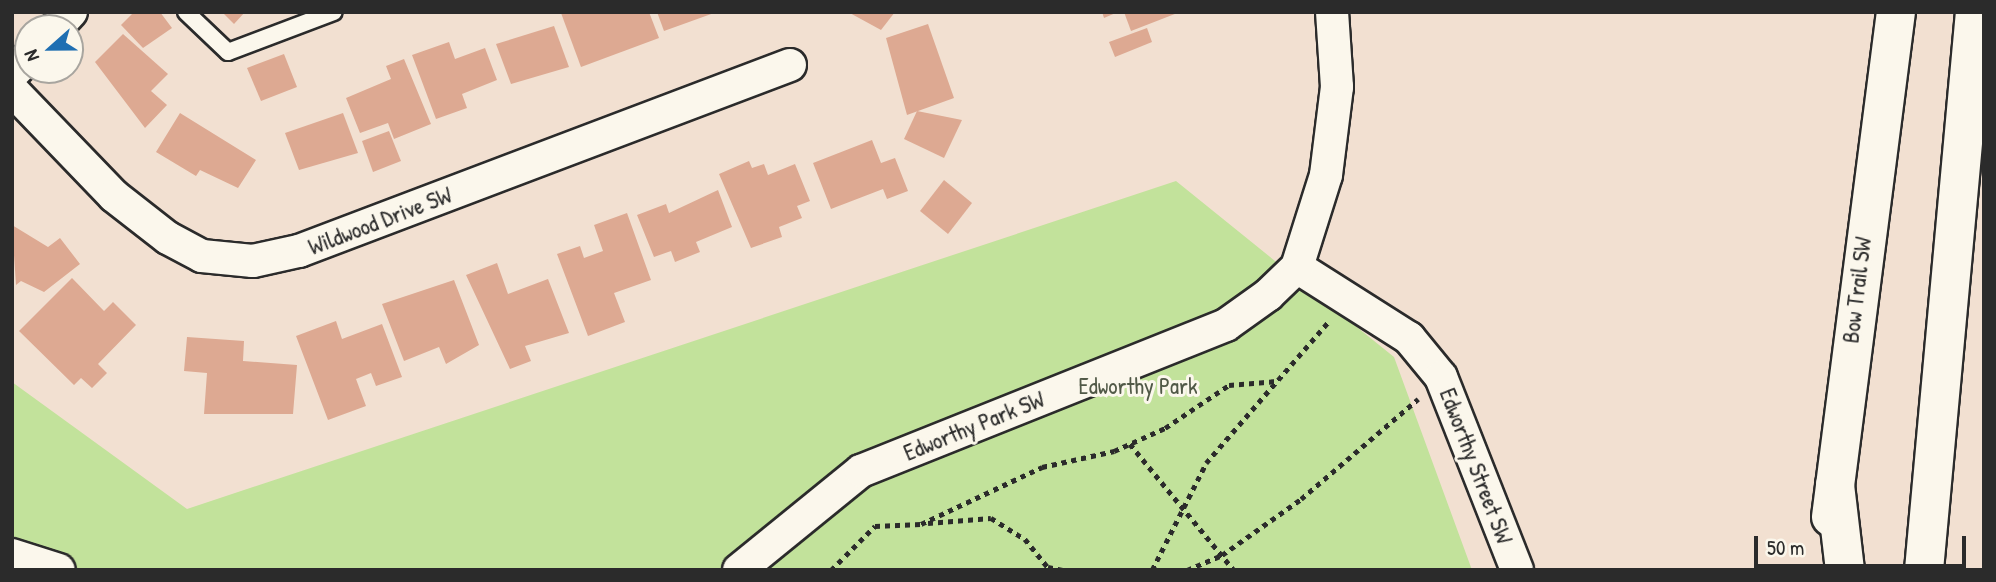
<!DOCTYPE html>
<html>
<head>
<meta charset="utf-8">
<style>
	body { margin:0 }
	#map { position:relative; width:1996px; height:582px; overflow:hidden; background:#f2e0d1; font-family:"Patrick Hand",sans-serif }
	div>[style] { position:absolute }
	.green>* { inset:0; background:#c2e29b }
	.building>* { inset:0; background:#dda992 }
	.path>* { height:4.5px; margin-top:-2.25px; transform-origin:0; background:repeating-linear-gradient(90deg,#2b2b2b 0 5px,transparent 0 10px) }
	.roads { filter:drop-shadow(2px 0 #2b2b2b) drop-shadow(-2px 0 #2b2b2b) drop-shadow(0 2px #2b2b2b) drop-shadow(0 -2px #2b2b2b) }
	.lane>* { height:16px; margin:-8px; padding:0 8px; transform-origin:8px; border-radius:8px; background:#fbf7ec }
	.street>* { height:32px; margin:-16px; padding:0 16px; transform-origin:16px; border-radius:16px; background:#fbf7ec }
	.secondary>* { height:38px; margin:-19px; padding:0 19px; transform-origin:19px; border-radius:19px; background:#fbf7ec }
	.highway>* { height:38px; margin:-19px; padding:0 19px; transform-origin:19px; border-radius:19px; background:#fbf7ec }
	span { translate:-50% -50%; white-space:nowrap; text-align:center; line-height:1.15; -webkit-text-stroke:6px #fbf7ec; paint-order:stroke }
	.street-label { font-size:23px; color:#2b2b2b }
	.park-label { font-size:23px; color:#515947 }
	.frame { position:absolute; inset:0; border:14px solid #2b2b2b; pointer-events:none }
	.north { position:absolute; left:14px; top:14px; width:70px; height:70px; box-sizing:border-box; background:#fbf7ec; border:2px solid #a8a59f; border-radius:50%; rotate:249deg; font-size:19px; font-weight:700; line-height:28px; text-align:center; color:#2b2b2b }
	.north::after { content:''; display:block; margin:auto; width:24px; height:32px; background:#1f6fb2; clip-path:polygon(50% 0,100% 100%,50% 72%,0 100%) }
	.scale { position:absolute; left:1754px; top:536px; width:212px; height:32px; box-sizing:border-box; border:4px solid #2b2b2b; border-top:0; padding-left:9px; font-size:21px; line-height:24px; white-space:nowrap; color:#2b2b2b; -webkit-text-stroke:5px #fbf7ec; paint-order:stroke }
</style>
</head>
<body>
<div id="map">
	<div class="green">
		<i style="clip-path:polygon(1176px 181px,1394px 357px,1472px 570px,12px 570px,12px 382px,187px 509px)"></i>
	</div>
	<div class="building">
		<i style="clip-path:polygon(134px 12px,160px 12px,172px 28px,143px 48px,121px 25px)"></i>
		<i style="clip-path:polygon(222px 12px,245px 12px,234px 24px)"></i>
		<i style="clip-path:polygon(649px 12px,659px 38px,581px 67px,561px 13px)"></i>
		<i style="clip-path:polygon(657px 12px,714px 12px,714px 13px,664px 31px)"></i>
		<i style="clip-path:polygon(848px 12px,895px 12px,881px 30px)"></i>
		<i style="clip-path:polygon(1102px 12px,1118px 12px,1104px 18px)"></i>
		<i style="clip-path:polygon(1124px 12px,1180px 12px,1131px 31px)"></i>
		<i style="clip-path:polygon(928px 24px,954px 98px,907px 115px,886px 38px)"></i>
		<i style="clip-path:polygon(554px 26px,569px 67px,511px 84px,496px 44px)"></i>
		<i style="clip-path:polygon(1147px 28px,1152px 42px,1115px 57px,1109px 42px)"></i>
		<i style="clip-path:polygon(123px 34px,168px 74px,151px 91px,167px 105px,145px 128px,95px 62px)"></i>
		<i style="clip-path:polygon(449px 42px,455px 59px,485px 48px,497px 80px,462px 94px,467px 108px,436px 119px,412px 55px)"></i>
		<i style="clip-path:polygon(284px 54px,297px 87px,261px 101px,247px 68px)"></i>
		<i style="clip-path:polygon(404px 59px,431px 124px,394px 139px,388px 123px,360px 133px,346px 98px,391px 79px,386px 66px)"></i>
		<i style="clip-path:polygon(917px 111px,962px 120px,944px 158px,904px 139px)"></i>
		<i style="clip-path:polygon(180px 113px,256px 160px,238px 188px,200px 170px,196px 176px,156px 152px)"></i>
		<i style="clip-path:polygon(343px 113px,358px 153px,299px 170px,285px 133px)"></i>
		<i style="clip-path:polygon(389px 131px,401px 161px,373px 172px,362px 141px)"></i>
		<i style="clip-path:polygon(872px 140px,881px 163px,895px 158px,908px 191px,887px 199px,883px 189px,831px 209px,813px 163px)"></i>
		<i style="clip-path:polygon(749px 161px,752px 168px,764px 164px,768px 175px,795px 164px,810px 201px,797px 206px,802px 218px,779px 227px,782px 237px,751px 248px,719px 174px)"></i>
		<i style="clip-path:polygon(944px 180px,972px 203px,948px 234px,920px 211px)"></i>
		<i style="clip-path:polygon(718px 190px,732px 227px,696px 242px,700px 252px,675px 262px,671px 251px,654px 257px,637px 215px,666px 204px,669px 213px)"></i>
		<i style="clip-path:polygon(627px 213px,651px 280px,614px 293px,625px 322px,588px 336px,557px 254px,580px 246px,584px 258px,603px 251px,594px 225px)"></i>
		<i style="clip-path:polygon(12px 225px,48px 247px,60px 238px,80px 264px,44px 292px,21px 281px,16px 285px)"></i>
		<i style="clip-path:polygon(497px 263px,508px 294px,548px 279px,569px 333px,525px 346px,531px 361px,510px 369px,466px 275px)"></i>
		<i style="clip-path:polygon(72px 278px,104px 311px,113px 302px,136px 325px,98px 364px,107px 373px,92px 388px,81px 378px,74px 385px,19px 331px)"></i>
		<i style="clip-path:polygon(454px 280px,479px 345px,446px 364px,439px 347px,404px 361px,382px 304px)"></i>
		<i style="clip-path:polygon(336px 321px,342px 339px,382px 324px,402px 377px,376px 386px,371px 373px,356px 379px,366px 406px,328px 420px,296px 336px)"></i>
		<i style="clip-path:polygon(187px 337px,244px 341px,243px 361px,297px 365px,293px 414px,204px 414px,207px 373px,184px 371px)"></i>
	</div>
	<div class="path">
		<i style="left:1130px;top:444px;width:163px;rotate:50.5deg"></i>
		<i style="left:928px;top:523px;width:63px;rotate:-4.5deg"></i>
		<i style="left:991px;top:518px;width:40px;rotate:32deg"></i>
		<i style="left:1025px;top:539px;width:36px;rotate:51deg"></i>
		<i style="left:1048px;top:567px;width:15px;rotate:11deg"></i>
		<i style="left:831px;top:570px;width:62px;rotate:-45deg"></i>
		<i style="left:875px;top:526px;width:46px;rotate:-2.5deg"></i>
		<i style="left:921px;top:524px;width:134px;rotate:-25.2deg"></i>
		<i style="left:1042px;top:467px;width:74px;rotate:-12.5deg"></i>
		<i style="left:1114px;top:451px;width:56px;rotate:-24.3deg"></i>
		<i style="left:1165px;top:428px;width:77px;rotate:-33.9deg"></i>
		<i style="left:1229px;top:385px;width:48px;rotate:-4.8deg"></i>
		<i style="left:1152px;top:570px;width:120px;rotate:-63.2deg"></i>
		<i style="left:1206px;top:463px;width:188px;rotate:-49.1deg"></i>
		<i style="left:1187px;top:570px;width:38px;rotate:-23deg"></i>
		<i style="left:1222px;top:555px;width:97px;rotate:-35.3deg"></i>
		<i style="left:1301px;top:499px;width:154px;rotate:-40.5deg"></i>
	</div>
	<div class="roads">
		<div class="lane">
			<i style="left:186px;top:12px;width:58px;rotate:43.6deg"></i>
			<i style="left:228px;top:52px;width:113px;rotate:-20.7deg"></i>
		</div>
		<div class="street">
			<i style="left:56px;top:28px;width:22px;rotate:-47deg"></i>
			<i style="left:12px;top:74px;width:23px;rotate:-45deg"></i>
			<i style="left:12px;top:90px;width:147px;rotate:46.1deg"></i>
			<i style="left:114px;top:196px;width:68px;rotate:37.9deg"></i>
			<i style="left:168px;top:238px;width:38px;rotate:28deg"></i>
			<i style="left:202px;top:256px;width:51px;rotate:5.6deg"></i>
			<i style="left:253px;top:261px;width:47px;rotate:-12.3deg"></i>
			<i style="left:299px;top:251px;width:525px;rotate:-20.75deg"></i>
			<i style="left:1297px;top:267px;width:133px;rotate:32.4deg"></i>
			<i style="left:1409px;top:338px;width:50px;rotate:50.6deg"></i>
			<i style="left:1441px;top:377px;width:207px;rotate:68.5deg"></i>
			<i style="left:12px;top:555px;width:49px;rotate:17.7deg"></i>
			<i style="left:739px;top:570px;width:157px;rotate:-39.1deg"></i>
			<i style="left:861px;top:471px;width:393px;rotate:-21.8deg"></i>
			<i style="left:1226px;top:325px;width:52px;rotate:-35.5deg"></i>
			<i style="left:1268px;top:295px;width:40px;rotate:-44deg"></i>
			<i style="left:1297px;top:267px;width:96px;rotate:-72.5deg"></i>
			<i style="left:1326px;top:175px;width:89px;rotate:-82.9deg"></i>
			<i style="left:1337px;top:87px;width:75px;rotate:-93.8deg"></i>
		</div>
		<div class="secondary">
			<i style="left:1831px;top:517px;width:509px;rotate:-82.67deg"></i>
			<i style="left:1924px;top:570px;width:560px;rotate:-84.78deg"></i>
		</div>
		<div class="highway">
			<i style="left:1835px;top:485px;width:86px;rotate:83.3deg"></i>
		</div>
	</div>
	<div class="street-label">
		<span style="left:380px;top:221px;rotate:-21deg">Wildwood Drive SW</span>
		<span style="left:1857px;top:290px;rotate:-83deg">Bow Trail SW</span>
		<span style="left:974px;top:426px;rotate:-22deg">Edworthy Park SW</span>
		<span style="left:1476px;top:466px;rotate:69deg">Edworthy Street SW</span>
	</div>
	<div class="park-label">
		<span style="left:1138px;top:386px">Edworthy Park</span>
	</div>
	<div class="frame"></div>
	<div class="north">N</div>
	<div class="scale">50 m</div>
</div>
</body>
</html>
